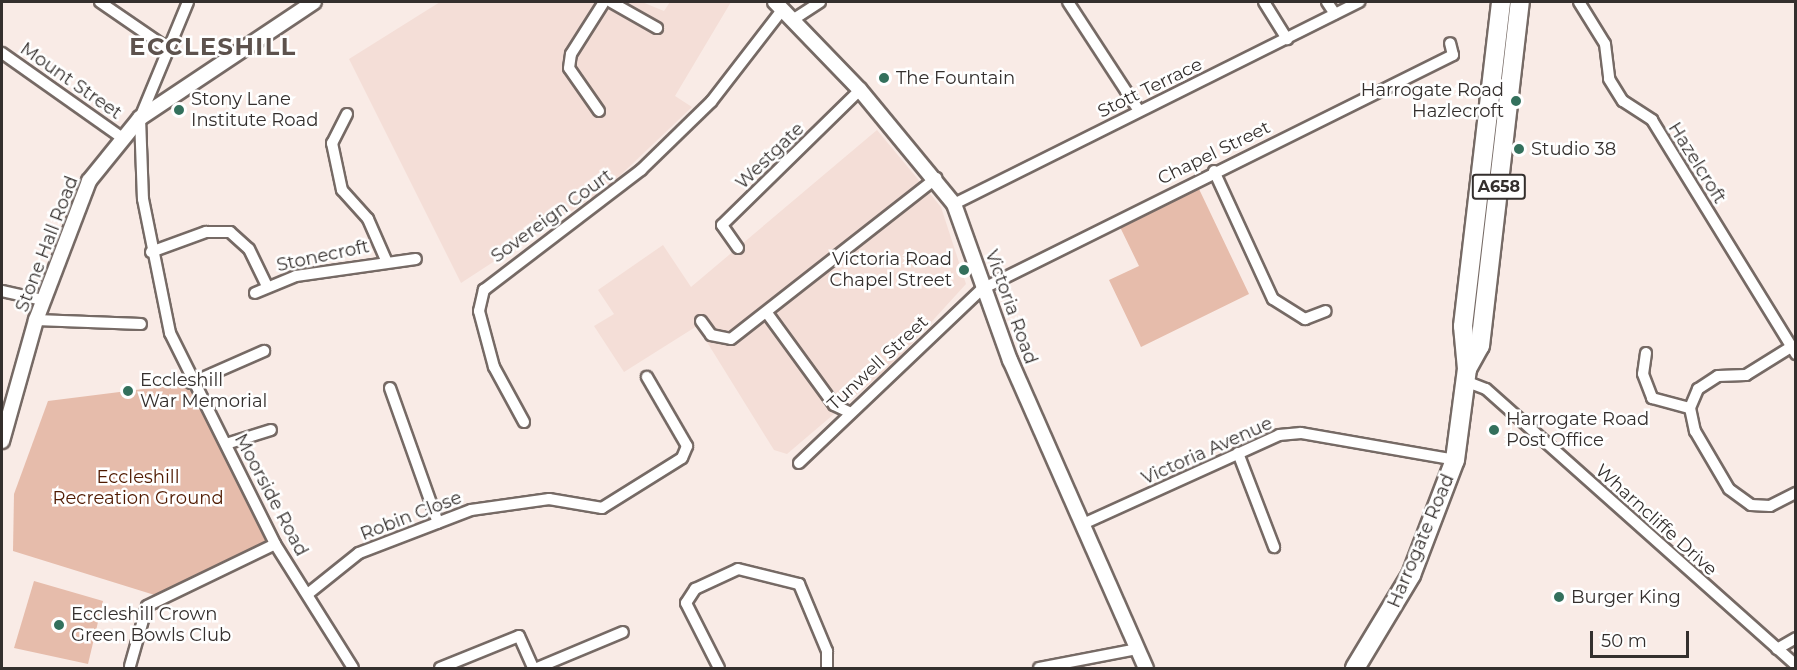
<!DOCTYPE html>
<html>
<head>
<meta charset="utf-8">
<style>
	body { margin:0 }
	#map { position:relative; width:1797px; height:670px; overflow:hidden; background:#f9ebe6; font-family:Montserrat,sans-serif }
	div>[style] { position:absolute }
	.built>* { inset:0; background:#f4ded7 }
	.green>* { inset:0; background:#e6bcab }
	.roads { filter:drop-shadow(2px 0 #766a65) drop-shadow(-2px 0 #766a65) drop-shadow(0 2px #766a65) drop-shadow(0 -2px #766a65) }
	.minor>* { height:10px; margin:-5px; padding:0 5px; transform-origin:5px; border-radius:5px; background:#fff }
	.tertiary>* { height:14px; margin:-7px; padding:0 7px; transform-origin:7px; border-radius:7px; background:#fff }
	.trunk>* { height:18px; margin:-9px; padding:0 9px; transform-origin:9px; border-radius:9px; background:#fff }
	.dots>* { width:16px; height:16px; translate:-50% -50%; box-sizing:border-box; border:3px solid #fff; border-radius:50% }
	span { translate:-50% -50%; white-space:nowrap; text-align:center; line-height:1.15; -webkit-text-stroke:5px #fff; paint-order:stroke }
	.shield-label span { padding:2px 4px; background:#fff; border:2px solid; border-radius:4px; -webkit-text-stroke-width:0 }
	.shield-label { font-size:16px; color:#342f2d; font-weight:700 }
	.poi-label { font-size:18px; color:#342f2d }
	.left { translate:0 -50%; text-align:left }
	.right { translate:-100% -50%; text-align:right }
	.street-label { font-size:18px; color:#342f2d }
	.park-label { font-size:18px; color:#501a01 }
	.district-label { font-size:24px; color:#5d524d; font-weight:700; letter-spacing:1.5px }
	.frame { position:absolute; inset:0; border:3px solid #342f2d; pointer-events:none }
	.scale { position:absolute; left:1590px; top:631px; width:99px; height:27px; box-sizing:border-box; border:3px solid #342f2d; border-top:0; padding-left:8px; font-size:18px; line-height:21px; white-space:nowrap; color:#342f2d; -webkit-text-stroke:4px #fff; paint-order:stroke }
</style>
</head>
<body>
<div id="map">
	<div class="built">
		<i style="clip-path:polygon(440px 2px,642px 2px,664px 11px,670px 2px,731px 2px,675px 96px,692px 107px,608px 187px,461px 283px,349px 59px)"></i>
		<i style="clip-path:polygon(877px 130px,941px 207px,966px 284px,894px 363px,787px 454px,774px 450px,697px 326px,624px 372px,594px 326px,614px 314px,598px 290px,663px 245px,691px 287px)"></i>
	</div>
	<div class="green">
		<i style="clip-path:polygon(1199px 189px,1249px 294px,1141px 347px,1109px 280px,1139px 266px,1120px 227px)"></i>
		<i style="clip-path:polygon(191px 383px,275px 544px,161px 597px,13px 551px,14px 494px,48px 401px)"></i>
		<i style="clip-path:polygon(34px 581px,103px 601px,88px 664px,14px 648px)"></i>
	</div>
	<div class="roads">
		<div class="minor">
			<i style="left:100px;top:2px;width:81px;rotate:34.5deg"></i>
			<i style="left:188px;top:2px;width:126px;rotate:112.5deg"></i>
			<i style="left:140px;top:118px;width:81px;rotate:87.9deg"></i>
			<i style="left:143px;top:199px;width:137px;rotate:78.6deg"></i>
			<i style="left:170px;top:333px;width:236px;rotate:63.5deg"></i>
			<i style="left:275px;top:544px;width:146px;rotate:57.8deg"></i>
			<i style="left:611px;top:2px;width:53px;rotate:29.5deg"></i>
			<i style="left:1068px;top:2px;width:130px;rotate:56.9deg"></i>
			<i style="left:1264px;top:2px;width:44px;rotate:58.1deg"></i>
			<i style="left:1327px;top:2px;width:14px;rotate:56deg"></i>
			<i style="left:1579px;top:2px;width:49px;rotate:58.2deg"></i>
			<i style="left:1605px;top:44px;width:35px;rotate:83deg"></i>
			<i style="left:1609px;top:79px;width:26px;rotate:58deg"></i>
			<i style="left:1623px;top:101px;width:35px;rotate:33deg"></i>
			<i style="left:1652px;top:120px;width:275px;rotate:58.4deg"></i>
			<i style="left:794px;top:19px;width:31px;rotate:-33deg"></i>
			<i style="left:2px;top:53px;width:146px;rotate:35.2deg"></i>
			<i style="left:599px;top:111px;width:52px;rotate:-124.9deg"></i>
			<i style="left:569px;top:68px;width:14px;rotate:-82deg"></i>
			<i style="left:571px;top:54px;width:62px;rotate:-57.6deg"></i>
			<i style="left:347px;top:114px;width:33px;rotate:117deg"></i>
			<i style="left:332px;top:143px;width:48px;rotate:78deg"></i>
			<i style="left:342px;top:190px;width:39px;rotate:48deg"></i>
			<i style="left:368px;top:219px;width:45px;rotate:66.3deg"></i>
			<i style="left:1214px;top:171px;width:141px;rotate:65.3deg"></i>
			<i style="left:1273px;top:299px;width:38px;rotate:32deg"></i>
			<i style="left:1305px;top:319px;width:22px;rotate:-21deg"></i>
			<i style="left:954px;top:204px;width:453px;rotate:-26.5deg"></i>
			<i style="left:738px;top:248px;width:28px;rotate:-125deg"></i>
			<i style="left:722px;top:225px;width:193px;rotate:-44.4deg"></i>
			<i style="left:151px;top:252px;width:59px;rotate:-20deg"></i>
			<i style="left:206px;top:232px;width:24px"></i>
			<i style="left:230px;top:232px;width:25px;rotate:42deg"></i>
			<i style="left:249px;top:249px;width:41px;rotate:64.1deg"></i>
			<i style="left:2px;top:291px;width:42px;rotate:12.4deg"></i>
			<i style="left:255px;top:293px;width:44px;rotate:-22.5deg"></i>
			<i style="left:296px;top:276px;width:121px;rotate:-8.1deg"></i>
			<i style="left:767px;top:313px;width:114px;rotate:53.9deg"></i>
			<i style="left:834px;top:405px;width:17px;rotate:25deg"></i>
			<i style="left:36px;top:320px;width:105px;rotate:2.2deg"></i>
			<i style="left:701px;top:321px;width:17px;rotate:54deg"></i>
			<i style="left:711px;top:335px;width:20px;rotate:11deg"></i>
			<i style="left:731px;top:339px;width:261px;rotate:-38.1deg"></i>
			<i style="left:1791px;top:347px;width:53px;rotate:148.1deg"></i>
			<i style="left:1746px;top:375px;width:28px;rotate:178deg"></i>
			<i style="left:1718px;top:376px;width:24px;rotate:147deg"></i>
			<i style="left:1698px;top:389px;width:21px;rotate:113deg"></i>
			<i style="left:1690px;top:408px;width:24px;rotate:78deg"></i>
			<i style="left:1695px;top:431px;width:67px;rotate:59.6deg"></i>
			<i style="left:1729px;top:489px;width:27px;rotate:36deg"></i>
			<i style="left:1751px;top:505px;width:19px;rotate:3deg"></i>
			<i style="left:1770px;top:506px;width:29px;rotate:-27deg"></i>
			<i style="left:1646px;top:353px;width:21px;rotate:98deg"></i>
			<i style="left:1643px;top:374px;width:26px;rotate:69deg"></i>
			<i style="left:1652px;top:398px;width:39px;rotate:15deg"></i>
			<i style="left:1465px;top:381px;width:22px;rotate:21deg"></i>
			<i style="left:1486px;top:389px;width:415px;rotate:41.7deg"></i>
			<i style="left:191px;top:383px;width:80px;rotate:-23.7deg"></i>
			<i style="left:390px;top:388px;width:143px;rotate:70.4deg"></i>
			<i style="left:524px;top:422px;width:63px;rotate:-118.6deg"></i>
			<i style="left:494px;top:367px;width:58px;rotate:-105deg"></i>
			<i style="left:479px;top:311px;width:22px;rotate:-77deg"></i>
			<i style="left:484px;top:290px;width:198px;rotate:-37.4deg"></i>
			<i style="left:641px;top:170px;width:98px;rotate:-44.2deg"></i>
			<i style="left:711px;top:102px;width:118px;rotate:-52.3deg"></i>
			<i style="left:226px;top:444px;width:47px;rotate:-17.3deg"></i>
			<i style="left:1238px;top:453px;width:101px;rotate:69deg"></i>
			<i style="left:799px;top:463px;width:253px;rotate:-43.6deg"></i>
			<i style="left:982px;top:289px;width:526px;rotate:-26.42deg"></i>
			<i style="left:1453px;top:55px;width:12px;rotate:-104deg"></i>
			<i style="left:1083px;top:524px;width:215px;rotate:-24.4deg"></i>
			<i style="left:1279px;top:435px;width:22px;rotate:-5deg"></i>
			<i style="left:1301px;top:433px;width:156px;rotate:9.9deg"></i>
			<i style="left:309px;top:593px;width:64px;rotate:-38.7deg"></i>
			<i style="left:359px;top:553px;width:120px;rotate:-21deg"></i>
			<i style="left:471px;top:510px;width:79px;rotate:-8deg"></i>
			<i style="left:549px;top:499px;width:54px;rotate:9.6deg"></i>
			<i style="left:602px;top:508px;width:94px;rotate:-32deg"></i>
			<i style="left:682px;top:458px;width:13px;rotate:-67deg"></i>
			<i style="left:687px;top:446px;width:80px;rotate:-120.1deg"></i>
			<i style="left:1777px;top:649px;width:22px;rotate:-30deg"></i>
			<i style="left:130px;top:666px;width:62px;rotate:-74.2deg"></i>
			<i style="left:147px;top:606px;width:142px;rotate:-25.8deg"></i>
			<i style="left:440px;top:668px;width:85px;rotate:-22.1deg"></i>
			<i style="left:519px;top:636px;width:35px;rotate:66deg"></i>
			<i style="left:537px;top:668px;width:93px;rotate:-22.7deg"></i>
			<i style="left:719px;top:668px;width:73px;rotate:-116.9deg"></i>
			<i style="left:686px;top:603px;width:17px;rotate:-57deg"></i>
			<i style="left:695px;top:589px;width:47px;rotate:-24.9deg"></i>
			<i style="left:738px;top:569px;width:63px;rotate:13.8deg"></i>
			<i style="left:799px;top:584px;width:73px;rotate:67.3deg"></i>
			<i style="left:827px;top:651px;width:17px;rotate:90deg"></i>
			<i style="left:1039px;top:668px;width:101px;rotate:-10.9deg"></i>
		</div>
		<div class="tertiary">
			<i style="left:775px;top:2px;width:122px;rotate:46deg"></i>
			<i style="left:860px;top:90px;width:148px;rotate:50.5deg"></i>
			<i style="left:954px;top:204px;width:166px;rotate:70.3deg"></i>
			<i style="left:1010px;top:360px;width:337px;rotate:66.2deg"></i>
			<i style="left:2px;top:441px;width:126px;rotate:-74.3deg"></i>
			<i style="left:36px;top:320px;width:149px;rotate:-69.1deg"></i>
			<i style="left:89px;top:181px;width:81px;rotate:-51deg"></i>
			<i style="left:140px;top:118px;width:209px;rotate:-33.7deg"></i>
		</div>
		<div class="trunk">
			<i style="left:1467px;top:369px;width:26px;rotate:-61deg"></i>
			<i style="left:1480px;top:346px;width:346px;rotate:-83.4deg"></i>
			<i style="left:1355px;top:668px;width:109px;rotate:-58.9deg"></i>
			<i style="left:1411px;top:575px;width:123px;rotate:-69.1deg"></i>
			<i style="left:1455px;top:460px;width:92px;rotate:-82.5deg"></i>
			<i style="left:1467px;top:369px;width:43px;rotate:-95.3deg"></i>
			<i style="left:1463px;top:326px;width:326px;rotate:-83.3deg"></i>
		</div>
	</div>
	<div class="dots">
		<i style="left:884px;top:78px;background:#33705c"></i>
		<i style="left:1516px;top:101px;background:#33705c"></i>
		<i style="left:179px;top:110px;background:#33705c"></i>
		<i style="left:1519px;top:149px;background:#33705c"></i>
		<i style="left:964px;top:270px;background:#33705c"></i>
		<i style="left:128px;top:391px;background:#33705c"></i>
		<i style="left:1494px;top:430px;background:#33705c"></i>
		<i style="left:1559px;top:597px;background:#33705c"></i>
		<i style="left:59px;top:625px;background:#33705c"></i>
	</div>
	<div class="shield-label">
		<span style="left:1499px;top:187px">A658</span>
	</div>
	<div class="poi-label">
		<span class="left" style="left:896px;top:78px">The Fountain</span>
		<span class="right" style="left:1504px;top:101px">Harrogate Road<br>Hazlecroft</span>
		<span class="left" style="left:191px;top:110px">Stony Lane<br>Institute Road</span>
		<span class="left" style="left:1531px;top:149px">Studio 38</span>
		<span class="right" style="left:952px;top:270px">Victoria Road<br>Chapel Street</span>
		<span class="left" style="left:140px;top:391px">Eccleshill<br>War Memorial</span>
		<span class="left" style="left:1506px;top:430px">Harrogate Road<br>Post Office</span>
		<span class="left" style="left:1571px;top:597px">Burger King</span>
		<span class="left" style="left:71px;top:625px">Eccleshill Crown<br>Green Bowls Club</span>
	</div>
	<div class="street-label">
		<span style="left:71px;top:81px;rotate:35deg">Mount Street</span>
		<span style="left:1150px;top:88px;rotate:-26deg">Stott Terrace</span>
		<span style="left:1214px;top:153px;rotate:-26deg">Chapel Street</span>
		<span style="left:770px;top:156px;rotate:-44deg">Westgate</span>
		<span style="left:1697px;top:163px;rotate:58deg">Hazelcroft</span>
		<span style="left:552px;top:216px;rotate:-36deg">Sovereign Court</span>
		<span style="left:47px;top:244px;rotate:-69deg">Stone Hall Road</span>
		<span style="left:323px;top:256px;rotate:-12deg">Stonecroft</span>
		<span style="left:1011px;top:307px;rotate:70deg">Victoria Road</span>
		<span style="left:878px;top:363px;rotate:-43deg">Tunwell Street</span>
		<span style="left:1207px;top:451px;rotate:-24deg">Victoria Avenue</span>
		<span style="left:271px;top:495px;rotate:62deg">Moorside Road</span>
		<span style="left:411px;top:516px;rotate:-21deg">Robin Close</span>
		<span style="left:1656px;top:520px;rotate:42deg">Wharncliffe Drive</span>
		<span style="left:1421px;top:541px;rotate:-67deg">Harrogate Road</span>
	</div>
	<div class="park-label">
		<span style="left:138px;top:488px">Eccleshill<br>Recreation Ground</span>
	</div>
	<div class="district-label">
		<span style="left:213px;top:47px">ECCLESHILL</span>
	</div>
	<div class="frame"></div>
	<div class="scale">50 m</div>
</div>
</body>
</html>
